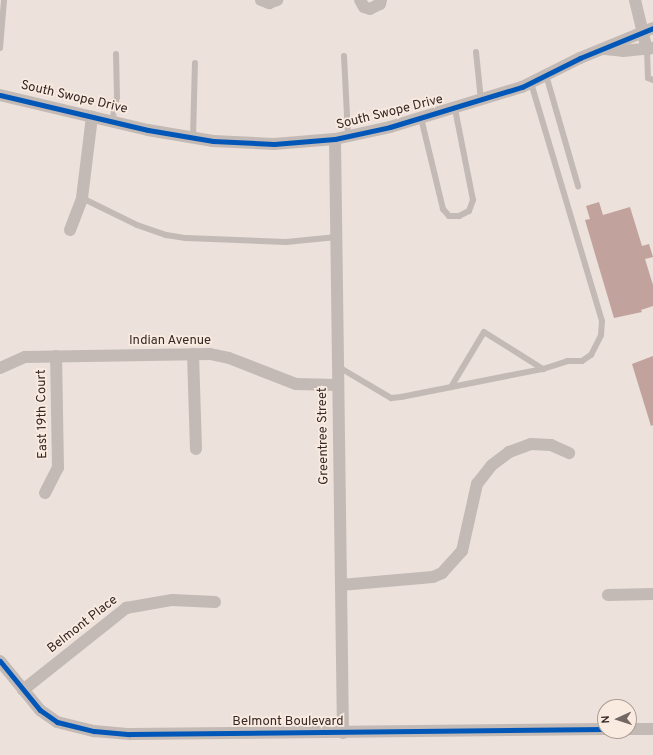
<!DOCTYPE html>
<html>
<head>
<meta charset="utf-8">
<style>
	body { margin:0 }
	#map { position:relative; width:653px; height:755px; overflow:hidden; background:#ece1db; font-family:Overpass,sans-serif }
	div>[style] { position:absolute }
	.building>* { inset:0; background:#c1a29c }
	.service>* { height:6px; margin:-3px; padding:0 3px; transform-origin:3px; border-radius:3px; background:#c4bab5 }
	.minor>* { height:12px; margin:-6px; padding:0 6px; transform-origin:6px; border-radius:6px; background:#c4bab5 }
	.cycleway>* { height:5px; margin:-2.5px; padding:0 2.5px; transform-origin:2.5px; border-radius:2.5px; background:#0057b8 }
	span { translate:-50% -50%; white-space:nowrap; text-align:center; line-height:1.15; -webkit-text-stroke:3.5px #faebe1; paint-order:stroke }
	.street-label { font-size:13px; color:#342724 }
	.north { position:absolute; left:597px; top:699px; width:40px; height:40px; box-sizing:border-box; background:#faebe1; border:1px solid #ab9d95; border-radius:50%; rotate:267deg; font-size:11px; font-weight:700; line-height:16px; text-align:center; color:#342724 }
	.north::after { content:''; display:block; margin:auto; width:14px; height:18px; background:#746864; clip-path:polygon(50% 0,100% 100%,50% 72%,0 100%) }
</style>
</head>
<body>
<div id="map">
	<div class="building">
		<i style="clip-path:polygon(599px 202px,603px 215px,630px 207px,642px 246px,649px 244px,653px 257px,645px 259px,653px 285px,653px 306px,641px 310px,642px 312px,614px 318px,585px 220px,590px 219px,586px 206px)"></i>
		<i style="clip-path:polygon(653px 356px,653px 425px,651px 426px,632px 364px)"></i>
	</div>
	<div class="service">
		<i style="left:0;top:48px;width:48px;rotate:-85.2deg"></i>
		<i style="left:647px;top:50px;width:28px;rotate:88deg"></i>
		<i style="left:648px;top:78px;width:5px;rotate:22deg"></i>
		<i style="left:476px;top:52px;width:48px;rotate:84.1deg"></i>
		<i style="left:344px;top:56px;width:80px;rotate:87.1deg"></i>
		<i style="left:546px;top:75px;width:116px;rotate:73.9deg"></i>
		<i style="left:421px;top:118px;width:94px;rotate:76.4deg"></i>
		<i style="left:443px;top:209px;width:9px;rotate:49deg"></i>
		<i style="left:449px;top:216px;width:10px"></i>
		<i style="left:459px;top:216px;width:11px;rotate:-27deg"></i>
		<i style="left:469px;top:211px;width:12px;rotate:-70deg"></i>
		<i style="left:473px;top:200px;width:93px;rotate:-101.2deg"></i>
		<i style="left:112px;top:122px;width:25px;rotate:-79deg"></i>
		<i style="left:117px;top:97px;width:43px;rotate:-91.3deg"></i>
		<i style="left:193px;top:138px;width:75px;rotate:-88.5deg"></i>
		<i style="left:82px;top:198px;width:61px;rotate:26.1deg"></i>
		<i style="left:137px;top:225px;width:31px;rotate:19deg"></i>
		<i style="left:166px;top:235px;width:20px;rotate:9deg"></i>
		<i style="left:186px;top:238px;width:100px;rotate:2.3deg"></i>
		<i style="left:286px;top:242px;width:51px;rotate:-5.6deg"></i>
		<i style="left:337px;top:366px;width:63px;rotate:30.7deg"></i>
		<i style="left:391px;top:398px;width:10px;rotate:-6deg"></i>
		<i style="left:401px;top:397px;width:145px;rotate:-11.2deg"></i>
		<i style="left:543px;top:369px;width:25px;rotate:-18deg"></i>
		<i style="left:567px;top:361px;width:15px"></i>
		<i style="left:582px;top:361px;width:11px;rotate:-34deg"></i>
		<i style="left:591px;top:355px;width:22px;rotate:-63deg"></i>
		<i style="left:601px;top:335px;width:14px;rotate:-86deg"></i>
		<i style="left:602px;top:321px;width:248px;rotate:-106.6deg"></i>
		<i style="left:451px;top:387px;width:64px;rotate:-59deg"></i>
		<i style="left:484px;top:332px;width:70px;rotate:32.1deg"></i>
	</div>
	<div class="minor">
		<i style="left:261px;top:0;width:9px;rotate:21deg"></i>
		<i style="left:269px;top:3px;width:9px;rotate:-21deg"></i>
		<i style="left:360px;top:0;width:8px;rotate:60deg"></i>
		<i style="left:364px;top:7px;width:6px;rotate:18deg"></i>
		<i style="left:370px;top:9px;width:11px;rotate:-27deg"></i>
		<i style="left:380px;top:4px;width:4px;rotate:-76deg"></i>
		<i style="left:635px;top:0;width:51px;rotate:76.5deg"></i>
		<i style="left:605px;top:49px;width:18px;rotate:6deg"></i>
		<i style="left:623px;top:51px;width:30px;rotate:-6deg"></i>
		<i style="left:0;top:95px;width:152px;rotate:13.3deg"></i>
		<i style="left:148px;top:130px;width:66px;rotate:9.6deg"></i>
		<i style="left:213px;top:141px;width:61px;rotate:2.8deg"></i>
		<i style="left:274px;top:144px;width:61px;rotate:-4.7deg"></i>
		<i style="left:335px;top:139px;width:56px;rotate:-12.3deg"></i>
		<i style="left:390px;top:127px;width:138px;rotate:-16.9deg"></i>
		<i style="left:522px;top:87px;width:65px;rotate:-26.6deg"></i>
		<i style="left:580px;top:58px;width:79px;rotate:-22.3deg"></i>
		<i style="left:335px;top:139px;width:594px;rotate:89.23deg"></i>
		<i style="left:70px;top:230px;width:34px;rotate:-69deg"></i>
		<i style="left:82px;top:198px;width:82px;rotate:-83deg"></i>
		<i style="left:193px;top:354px;width:95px;rotate:88.2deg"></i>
		<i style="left:0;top:368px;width:27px;rotate:-24deg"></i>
		<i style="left:25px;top:357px;width:185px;rotate:-0.9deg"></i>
		<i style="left:210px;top:354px;width:19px;rotate:12deg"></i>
		<i style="left:229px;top:358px;width:72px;rotate:21.2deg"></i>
		<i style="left:296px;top:384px;width:41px;rotate:1.4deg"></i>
		<i style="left:45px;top:493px;width:28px;rotate:-63deg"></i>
		<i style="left:58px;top:468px;width:112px;rotate:-91deg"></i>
		<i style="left:341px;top:585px;width:92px;rotate:-5deg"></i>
		<i style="left:433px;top:577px;width:10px;rotate:-24deg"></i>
		<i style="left:442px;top:573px;width:30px;rotate:-48deg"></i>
		<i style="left:462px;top:551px;width:69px;rotate:-77.4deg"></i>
		<i style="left:477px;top:484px;width:24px;rotate:-52deg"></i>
		<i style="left:492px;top:465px;width:21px;rotate:-37deg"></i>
		<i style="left:509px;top:452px;width:23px;rotate:-20deg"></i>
		<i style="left:531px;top:444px;width:20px;rotate:3deg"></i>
		<i style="left:551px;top:445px;width:20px;rotate:24deg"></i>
		<i style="left:608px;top:595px;width:45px;rotate:-1.3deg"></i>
		<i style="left:0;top:661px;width:63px;rotate:50.8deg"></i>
		<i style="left:40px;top:710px;width:21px;rotate:35deg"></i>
		<i style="left:57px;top:722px;width:38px;rotate:14deg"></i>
		<i style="left:94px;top:731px;width:36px;rotate:5deg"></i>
		<i style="left:130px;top:734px;width:475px;rotate:-0.6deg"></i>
		<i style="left:23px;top:690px;width:132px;rotate:-38.5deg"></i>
		<i style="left:126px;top:608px;width:47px;rotate:-9.9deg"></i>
		<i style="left:172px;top:600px;width:43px;rotate:2.7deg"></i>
		<i style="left:629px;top:729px;width:24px"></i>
	</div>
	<div class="cycleway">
		<i style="left:0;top:95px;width:152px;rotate:13.3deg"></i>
		<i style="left:148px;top:130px;width:66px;rotate:9.6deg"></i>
		<i style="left:213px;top:141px;width:61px;rotate:2.8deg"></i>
		<i style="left:274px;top:144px;width:61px;rotate:-4.7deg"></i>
		<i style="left:335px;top:139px;width:56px;rotate:-12.3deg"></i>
		<i style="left:390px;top:127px;width:138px;rotate:-16.9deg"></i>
		<i style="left:522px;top:87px;width:65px;rotate:-26.6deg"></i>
		<i style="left:580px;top:58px;width:79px;rotate:-22.3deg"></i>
		<i style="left:0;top:661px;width:63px;rotate:50.8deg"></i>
		<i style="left:40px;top:710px;width:21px;rotate:35deg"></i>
		<i style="left:57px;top:722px;width:38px;rotate:14deg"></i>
		<i style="left:94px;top:731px;width:36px;rotate:5deg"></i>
		<i style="left:130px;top:734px;width:475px;rotate:-0.6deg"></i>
	</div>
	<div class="street-label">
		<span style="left:74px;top:98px;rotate:13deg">South Swope Drive</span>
		<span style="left:390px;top:113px;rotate:-14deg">South Swope Drive</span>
		<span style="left:170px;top:341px">Indian Avenue</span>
		<span style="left:43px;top:414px;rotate:-91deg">East 19th Court</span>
		<span style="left:324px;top:436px;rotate:-91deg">Greentree Street</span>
		<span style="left:83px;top:625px;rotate:-38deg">Belmont Place</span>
		<span style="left:288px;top:722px">Belmont Boulevard</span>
	</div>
	<div class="north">N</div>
</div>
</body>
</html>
